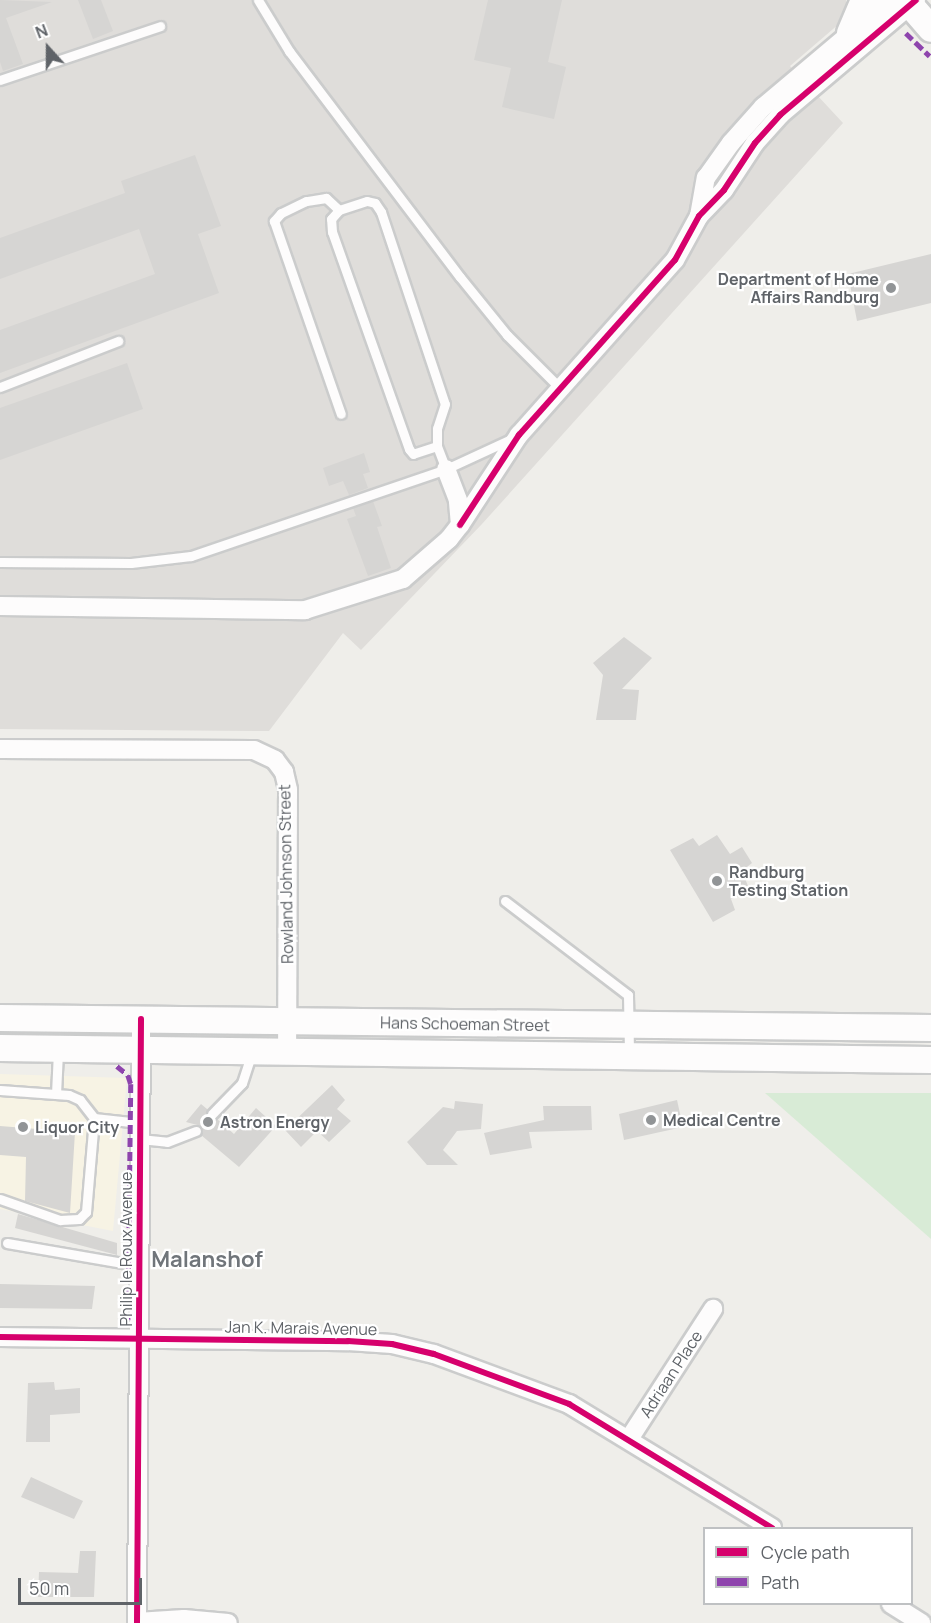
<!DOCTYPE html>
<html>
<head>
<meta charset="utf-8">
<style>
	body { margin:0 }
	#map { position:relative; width:931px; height:1623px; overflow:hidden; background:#efeeea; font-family:Manrope,sans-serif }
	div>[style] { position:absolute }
	.commercial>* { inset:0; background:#f7f3e4 }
	.industrial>* { inset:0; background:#dfddda }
	.green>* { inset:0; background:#d8ebd6 }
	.building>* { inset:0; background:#d6d5d3 }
	.roads { filter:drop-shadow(2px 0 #cbcccc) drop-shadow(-2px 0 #cbcccc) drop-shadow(0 2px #cbcccc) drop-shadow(0 -2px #cbcccc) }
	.service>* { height:9px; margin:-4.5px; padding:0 4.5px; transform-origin:4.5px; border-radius:4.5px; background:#fdfcfc }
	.minor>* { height:18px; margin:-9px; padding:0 9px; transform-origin:9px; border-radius:9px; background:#fdfcfc }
	.secondary>* { height:26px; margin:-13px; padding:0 13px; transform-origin:13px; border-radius:13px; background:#fdfcfc }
	.quiet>* { height:4.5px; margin-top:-2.25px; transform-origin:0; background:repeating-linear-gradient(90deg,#8e44ad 0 9px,transparent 0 13.5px) }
	.cycleway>* { height:6px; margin:-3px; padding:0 3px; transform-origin:3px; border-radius:3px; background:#d6006c }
	.dots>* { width:16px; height:16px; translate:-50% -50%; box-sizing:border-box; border:3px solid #fff; border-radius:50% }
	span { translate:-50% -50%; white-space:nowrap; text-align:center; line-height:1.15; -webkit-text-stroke:4.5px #fff; paint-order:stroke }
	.poi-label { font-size:16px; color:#5f6368; font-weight:700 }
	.right { translate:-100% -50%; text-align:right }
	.left { translate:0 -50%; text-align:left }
	.street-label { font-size:16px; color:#5f6368 }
	.district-label { font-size:22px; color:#70757a; font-weight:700 }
	.legend { position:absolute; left:703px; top:1527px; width:210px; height:78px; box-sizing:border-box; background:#fff; border:2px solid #bfc1c3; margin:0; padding:8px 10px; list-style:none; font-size:18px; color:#5f6368 }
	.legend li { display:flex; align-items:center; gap:12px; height:30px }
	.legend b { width:30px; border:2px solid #bfc1c3 }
	.north { position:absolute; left:18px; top:18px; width:60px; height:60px; -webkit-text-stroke:4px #fff; paint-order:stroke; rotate:339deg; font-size:16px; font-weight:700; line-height:24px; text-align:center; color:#5f6368 }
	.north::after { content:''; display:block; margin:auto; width:21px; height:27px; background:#5f6368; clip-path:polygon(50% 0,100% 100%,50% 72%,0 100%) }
	.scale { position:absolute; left:18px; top:1578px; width:124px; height:27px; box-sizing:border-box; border:3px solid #5f6368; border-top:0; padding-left:8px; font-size:18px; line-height:21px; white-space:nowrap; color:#5f6368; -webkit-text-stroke:4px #fff; paint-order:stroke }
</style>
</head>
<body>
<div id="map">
	<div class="commercial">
		<i style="clip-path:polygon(0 1074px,127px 1078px,113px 1231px,0 1209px)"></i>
	</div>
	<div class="industrial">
		<i style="clip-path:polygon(0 0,846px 0,847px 17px,790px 66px,843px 123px,482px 524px,361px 650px,343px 633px,269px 731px,0 729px)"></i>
	</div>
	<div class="green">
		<i style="clip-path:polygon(765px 1093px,931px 1093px,931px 1239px)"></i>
	</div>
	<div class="building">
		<i style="clip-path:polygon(0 0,52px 2px,6px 18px,23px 64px,3px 71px,0 62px)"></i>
		<i style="clip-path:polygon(78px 0,101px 0,113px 31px,93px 39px)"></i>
		<i style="clip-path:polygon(488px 0,562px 0,548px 62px,566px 67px,554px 119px,502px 107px,511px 68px,474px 60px)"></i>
		<i style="clip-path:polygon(195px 155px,221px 226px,198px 234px,219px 293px,0 373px,0 330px,155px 274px,139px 229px,0 279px,0 238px,125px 193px,121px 181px)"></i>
		<i style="clip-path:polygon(931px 254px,931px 303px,857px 321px,848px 274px)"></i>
		<i style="clip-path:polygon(127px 363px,143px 409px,0 460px,0 408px)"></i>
		<i style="clip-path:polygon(364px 453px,370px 472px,363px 474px,368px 488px,349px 495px,343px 481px,329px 486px,323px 468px)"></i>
		<i style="clip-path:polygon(373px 501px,382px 526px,377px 527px,391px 568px,368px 576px,347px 519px,356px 516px,353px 508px)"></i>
		<i style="clip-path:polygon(624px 637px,652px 658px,622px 689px,639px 690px,636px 720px,596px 720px,603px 675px,593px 663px)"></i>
		<i style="clip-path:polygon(717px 835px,730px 854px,742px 847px,752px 863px,742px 871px,750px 891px,731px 899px,735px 910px,713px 922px,670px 850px,693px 838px,699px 846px)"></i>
		<i style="clip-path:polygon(332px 1085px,345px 1100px,337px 1109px,351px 1121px,329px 1142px,317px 1131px,301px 1147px,285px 1130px)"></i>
		<i style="clip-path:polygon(677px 1100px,683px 1127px,624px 1140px,619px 1114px)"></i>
		<i style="clip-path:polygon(455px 1101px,483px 1104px,481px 1129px,457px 1131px,443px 1150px,458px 1165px,427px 1165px,407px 1142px,443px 1107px,454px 1109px)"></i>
		<i style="clip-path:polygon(201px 1104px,207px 1109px,208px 1119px,217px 1119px,234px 1134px,256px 1108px,276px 1126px,239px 1167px,201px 1135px,201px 1126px,186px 1122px)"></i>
		<i style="clip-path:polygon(543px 1106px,591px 1106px,592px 1130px,529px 1132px,532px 1148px,490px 1155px,484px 1133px,544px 1120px)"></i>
		<i style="clip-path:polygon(0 1126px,75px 1132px,70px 1213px,25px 1201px,26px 1157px,0 1155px)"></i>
		<i style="clip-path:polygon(18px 1214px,117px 1243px,117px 1255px,15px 1228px)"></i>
		<i style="clip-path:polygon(0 1284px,95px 1286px,92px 1309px,0 1308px)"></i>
		<i style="clip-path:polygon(54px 1382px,55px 1390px,80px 1388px,80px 1413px,50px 1415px,50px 1442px,26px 1442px,28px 1383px)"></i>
		<i style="clip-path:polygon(31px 1477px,83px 1501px,74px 1519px,21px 1497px)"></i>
		<i style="clip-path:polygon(80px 1551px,96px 1551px,94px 1597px,38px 1597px,39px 1572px,78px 1573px)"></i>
	</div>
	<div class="roads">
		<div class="service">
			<i style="left:258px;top:0;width:60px;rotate:58.7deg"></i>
			<i style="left:289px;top:51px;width:283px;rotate:52.9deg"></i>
			<i style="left:460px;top:277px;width:75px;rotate:51deg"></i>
			<i style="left:507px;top:335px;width:76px;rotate:45deg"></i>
			<i style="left:0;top:80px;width:169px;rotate:-18.6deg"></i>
			<i style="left:339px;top:210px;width:18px;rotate:-137deg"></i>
			<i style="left:326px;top:198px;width:20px;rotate:171deg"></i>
			<i style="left:306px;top:201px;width:28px;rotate:154deg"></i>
			<i style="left:281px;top:213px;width:11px;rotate:131deg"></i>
			<i style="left:274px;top:221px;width:204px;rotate:70.9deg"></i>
			<i style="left:0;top:387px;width:127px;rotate:-21.3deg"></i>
			<i style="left:437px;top:446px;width:25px;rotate:162deg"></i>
			<i style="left:413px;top:454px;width:6px;rotate:-129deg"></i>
			<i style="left:409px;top:449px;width:230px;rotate:-109.5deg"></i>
			<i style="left:332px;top:232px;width:13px;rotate:-94deg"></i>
			<i style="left:331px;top:219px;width:12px;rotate:-48deg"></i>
			<i style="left:339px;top:210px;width:29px;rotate:-18deg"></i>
			<i style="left:367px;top:201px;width:8px;rotate:14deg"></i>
			<i style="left:375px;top:203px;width:11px;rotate:56deg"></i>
			<i style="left:381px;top:212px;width:202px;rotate:71.6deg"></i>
			<i style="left:445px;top:404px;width:26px;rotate:108deg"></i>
			<i style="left:437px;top:429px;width:17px;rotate:90deg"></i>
			<i style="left:437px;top:446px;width:25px;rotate:69deg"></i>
			<i style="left:0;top:562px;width:131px;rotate:0.4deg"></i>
			<i style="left:131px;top:563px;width:60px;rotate:-6.7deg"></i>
			<i style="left:191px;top:556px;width:269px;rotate:-18.8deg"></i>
			<i style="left:446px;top:469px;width:74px;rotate:-24.8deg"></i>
			<i style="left:505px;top:901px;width:155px;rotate:37.4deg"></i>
			<i style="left:628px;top:995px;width:59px;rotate:89deg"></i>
			<i style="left:0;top:1090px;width:69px;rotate:4.1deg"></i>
			<i style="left:69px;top:1095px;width:12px;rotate:24deg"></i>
			<i style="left:80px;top:1100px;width:23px;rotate:52deg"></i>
			<i style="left:56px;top:1094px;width:42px;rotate:-87.3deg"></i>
			<i style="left:212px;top:1114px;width:43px;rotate:-45.9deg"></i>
			<i style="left:242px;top:1083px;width:33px;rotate:-72deg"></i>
			<i style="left:140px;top:1139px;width:27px;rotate:6deg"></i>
			<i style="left:167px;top:1142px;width:31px;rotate:-21deg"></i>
			<i style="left:0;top:1199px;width:64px;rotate:19.3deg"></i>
			<i style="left:60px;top:1220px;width:19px;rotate:-3deg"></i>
			<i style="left:79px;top:1219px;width:10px;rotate:-45deg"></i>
			<i style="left:86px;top:1212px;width:94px;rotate:-85.1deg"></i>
			<i style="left:94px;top:1118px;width:46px;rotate:6.2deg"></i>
			<i style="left:7px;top:1243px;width:135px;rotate:9.8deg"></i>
		</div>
		<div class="minor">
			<i style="left:699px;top:216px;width:39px;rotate:-80deg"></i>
			<i style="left:706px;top:178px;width:43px;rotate:-54.5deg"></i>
			<i style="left:731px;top:143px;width:48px;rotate:-48.4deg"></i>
			<i style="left:763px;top:107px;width:166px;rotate:-40.1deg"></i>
			<i style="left:460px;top:525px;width:108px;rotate:-56.8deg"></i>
			<i style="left:519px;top:435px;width:234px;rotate:-48.3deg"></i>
			<i style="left:675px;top:260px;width:50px;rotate:-61.4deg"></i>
			<i style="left:699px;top:216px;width:36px;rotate:-46deg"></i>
			<i style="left:724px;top:190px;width:56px;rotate:-56.6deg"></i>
			<i style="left:755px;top:143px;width:38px;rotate:-48deg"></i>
			<i style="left:780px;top:115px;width:178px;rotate:-40.2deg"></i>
			<i style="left:0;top:606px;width:305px;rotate:0.8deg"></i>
			<i style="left:305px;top:610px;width:103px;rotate:-17.6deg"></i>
			<i style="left:403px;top:579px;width:61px;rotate:-41deg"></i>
			<i style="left:449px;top:539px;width:18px;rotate:-52deg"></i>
			<i style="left:460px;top:525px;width:25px;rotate:-95deg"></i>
			<i style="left:458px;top:500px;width:33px;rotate:-111deg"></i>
			<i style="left:0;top:749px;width:254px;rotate:0.2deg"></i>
			<i style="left:254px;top:750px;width:23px;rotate:25deg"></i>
			<i style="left:275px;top:760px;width:15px;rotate:53deg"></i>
			<i style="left:284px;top:772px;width:18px;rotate:77deg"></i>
			<i style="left:288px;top:790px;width:263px;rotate:90.2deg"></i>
			<i style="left:0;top:1337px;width:348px;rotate:0.7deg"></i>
			<i style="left:348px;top:1341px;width:44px;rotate:3.9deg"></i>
			<i style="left:392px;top:1344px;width:43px;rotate:13.4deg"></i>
			<i style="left:434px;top:1354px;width:144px;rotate:20.3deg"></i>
			<i style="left:569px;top:1404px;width:238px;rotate:31.4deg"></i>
			<i style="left:629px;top:1439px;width:155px;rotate:-57.1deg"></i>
			<i style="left:891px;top:1604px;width:36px;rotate:32deg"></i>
			<i style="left:137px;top:1622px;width:47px;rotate:-3.7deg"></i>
			<i style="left:184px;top:1619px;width:44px;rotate:5.2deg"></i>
			<i style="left:137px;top:1623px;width:604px;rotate:-89.62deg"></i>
		</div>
		<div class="secondary">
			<i style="left:906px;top:0;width:38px;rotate:49deg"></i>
			<i style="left:850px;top:33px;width:36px;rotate:-67deg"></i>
			<i style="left:0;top:1018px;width:931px;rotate:0.62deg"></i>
			<i style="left:0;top:1048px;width:931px;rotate:0.74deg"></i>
		</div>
	</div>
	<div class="quiet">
		<i style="left:906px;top:33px;width:33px;rotate:44deg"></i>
		<i style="left:117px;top:1066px;width:14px;rotate:39deg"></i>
		<i style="left:128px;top:1075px;width:9px;rotate:72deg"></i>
		<i style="left:131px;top:1084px;width:236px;rotate:90.7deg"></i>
	</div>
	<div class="cycleway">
		<i style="left:460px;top:525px;width:108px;rotate:-56.8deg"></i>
		<i style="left:519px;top:435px;width:234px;rotate:-48.3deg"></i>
		<i style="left:675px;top:260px;width:50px;rotate:-61.4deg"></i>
		<i style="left:699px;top:216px;width:36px;rotate:-46deg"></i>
		<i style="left:724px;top:190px;width:56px;rotate:-56.6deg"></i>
		<i style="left:755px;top:143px;width:38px;rotate:-48deg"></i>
		<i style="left:780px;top:115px;width:178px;rotate:-40.2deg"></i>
		<i style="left:0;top:1337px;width:348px;rotate:0.7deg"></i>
		<i style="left:348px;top:1341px;width:44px;rotate:3.9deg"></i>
		<i style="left:392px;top:1344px;width:43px;rotate:13.4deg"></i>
		<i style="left:434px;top:1354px;width:144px;rotate:20.3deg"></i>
		<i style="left:569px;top:1404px;width:238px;rotate:31.4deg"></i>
		<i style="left:137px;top:1623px;width:604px;rotate:-89.62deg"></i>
	</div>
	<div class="dots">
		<i style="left:891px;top:288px;background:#919496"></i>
		<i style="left:717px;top:881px;background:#919496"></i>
		<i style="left:651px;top:1120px;background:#919496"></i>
		<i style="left:208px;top:1122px;background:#919496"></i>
		<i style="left:23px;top:1127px;background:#919496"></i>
	</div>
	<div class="poi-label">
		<span class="right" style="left:879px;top:288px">Department of Home<br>Affairs Randburg</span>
		<span class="left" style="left:729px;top:881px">Randburg<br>Testing Station</span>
		<span class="left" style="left:663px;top:1120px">Medical Centre</span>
		<span class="left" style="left:220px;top:1122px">Astron Energy</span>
		<span class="left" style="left:35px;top:1127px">Liquor City</span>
	</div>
	<div class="street-label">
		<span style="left:286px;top:874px;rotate:-91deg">Rowland Johnson Street</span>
		<span style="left:465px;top:1024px;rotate:1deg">Hans Schoeman Street</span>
		<span style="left:126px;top:1249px;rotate:-90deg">Philip le Roux Avenue</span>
		<span style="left:301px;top:1328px;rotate:1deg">Jan K. Marais Avenue</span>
		<span style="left:671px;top:1374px;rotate:-57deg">Adriaan Place</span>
	</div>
	<div class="district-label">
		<span style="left:207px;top:1260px">Malanshof</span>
	</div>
	<ul class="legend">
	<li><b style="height:8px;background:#d6006c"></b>Cycle path</li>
	<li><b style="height:8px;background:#8e44ad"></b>Path</li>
	</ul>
	<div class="north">N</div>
	<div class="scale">50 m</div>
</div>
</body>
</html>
